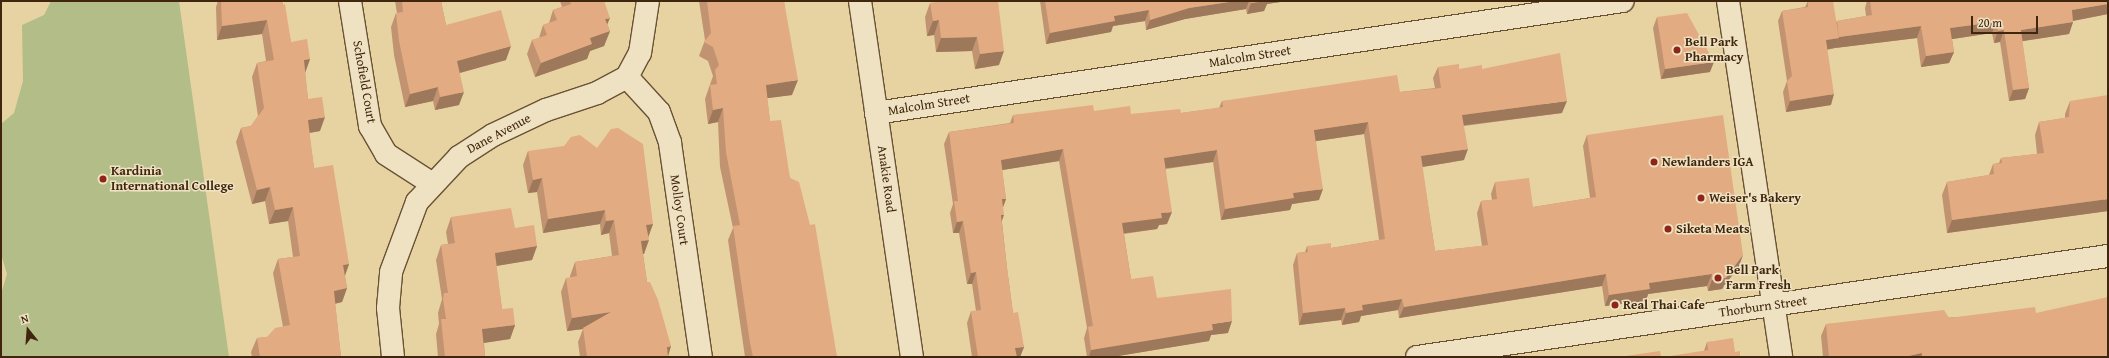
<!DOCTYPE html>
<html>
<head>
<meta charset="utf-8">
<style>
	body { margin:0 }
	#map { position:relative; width:2109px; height:358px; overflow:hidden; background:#e6d3a1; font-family:"Gentium Book Plus",serif }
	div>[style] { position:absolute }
	.green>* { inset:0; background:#b2bd87 }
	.roads { filter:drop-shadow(1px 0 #6a5134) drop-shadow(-1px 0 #6a5134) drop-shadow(0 1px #6a5134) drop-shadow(0 -1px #6a5134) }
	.minor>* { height:22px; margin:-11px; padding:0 11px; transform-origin:11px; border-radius:11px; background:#efe2c2 }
	.secondary>* { height:22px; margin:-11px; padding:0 11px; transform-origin:11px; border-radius:11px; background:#efe2c2 }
	.wall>* { inset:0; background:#c29370 }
	.shaded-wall>* { inset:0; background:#9e785b }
	.building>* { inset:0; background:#e2ab82 }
	.dots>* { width:11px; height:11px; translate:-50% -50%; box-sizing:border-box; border:2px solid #efe2c2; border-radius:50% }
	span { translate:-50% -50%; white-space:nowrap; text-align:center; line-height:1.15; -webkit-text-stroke:3px #efe2c2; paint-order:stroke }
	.poi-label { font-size:13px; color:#40260f; font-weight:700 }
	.left { translate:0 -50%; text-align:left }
	.street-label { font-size:13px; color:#40260f }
	.frame { position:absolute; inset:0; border:2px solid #40260f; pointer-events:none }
	.north { position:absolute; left:8px; top:310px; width:40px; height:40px; -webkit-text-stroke:3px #efe2c2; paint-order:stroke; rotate:343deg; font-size:11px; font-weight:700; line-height:16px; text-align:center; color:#40260f }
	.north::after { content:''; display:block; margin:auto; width:14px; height:18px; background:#40260f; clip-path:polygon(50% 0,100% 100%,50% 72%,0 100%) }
	.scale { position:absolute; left:1971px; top:16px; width:67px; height:18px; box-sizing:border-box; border:2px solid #40260f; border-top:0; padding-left:5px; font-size:12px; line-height:14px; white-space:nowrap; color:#40260f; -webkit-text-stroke:3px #efe2c2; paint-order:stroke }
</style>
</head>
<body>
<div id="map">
	<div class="green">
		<i style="clip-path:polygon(51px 1px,179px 1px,229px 357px,1px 357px,1px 294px,7px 274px,1px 254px,1px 124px,14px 113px,23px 81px,22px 25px,44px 15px)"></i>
	</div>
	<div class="roads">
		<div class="minor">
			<i style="left:350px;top:1px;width:127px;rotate:80.9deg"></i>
			<i style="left:370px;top:126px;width:32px;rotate:60deg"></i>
			<i style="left:386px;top:154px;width:54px;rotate:32.8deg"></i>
			<i style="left:1728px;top:1px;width:360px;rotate:81.5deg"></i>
			<i style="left:627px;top:77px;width:47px;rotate:47.6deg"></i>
			<i style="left:659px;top:112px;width:33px;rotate:70deg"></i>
			<i style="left:670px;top:143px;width:216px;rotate:81.8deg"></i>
			<i style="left:876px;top:113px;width:755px;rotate:-8.53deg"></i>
			<i style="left:393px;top:357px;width:49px;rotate:-95.8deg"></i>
			<i style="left:388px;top:308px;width:36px;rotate:-85deg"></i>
			<i style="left:391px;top:272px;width:75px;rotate:-69.6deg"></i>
			<i style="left:417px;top:202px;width:62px;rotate:-47deg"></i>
			<i style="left:459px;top:157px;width:40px;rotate:-32.9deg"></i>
			<i style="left:493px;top:135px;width:59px;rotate:-25.3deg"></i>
			<i style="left:546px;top:110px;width:54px;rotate:-18.4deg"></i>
			<i style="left:597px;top:93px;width:34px;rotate:-28deg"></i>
			<i style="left:627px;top:77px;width:27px;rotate:-62deg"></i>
			<i style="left:640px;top:53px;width:53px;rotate:-81.3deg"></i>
			<i style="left:1417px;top:357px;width:698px;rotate:-8.32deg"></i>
		</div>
		<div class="secondary">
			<i style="left:860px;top:1px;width:360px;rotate:81.7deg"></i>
		</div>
	</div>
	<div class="wall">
		<i style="clip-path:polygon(218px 1px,282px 1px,291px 42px,310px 59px,305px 73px,308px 99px,320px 131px,309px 133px,314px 168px,349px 264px,345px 276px,347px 288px,342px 302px,335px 304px,341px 357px,252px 357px,251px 352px,257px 338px,267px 337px,283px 327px,273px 273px,278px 259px,293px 257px,288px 221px,269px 224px,265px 201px,252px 204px,236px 142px,241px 128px,251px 126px,258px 116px,252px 77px,257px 63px,266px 61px,262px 34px,217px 40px,216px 7px)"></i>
		<i style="clip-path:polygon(395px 1px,441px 1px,446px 25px,506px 60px,460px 73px,459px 105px,435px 110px,433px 101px,405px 107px,394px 55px,391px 27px,396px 13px,397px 13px)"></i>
		<i style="clip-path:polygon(560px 1px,604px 1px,607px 24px,610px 31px,604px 46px,590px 51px,587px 59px,535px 77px,527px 54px,532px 40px,539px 38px,543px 25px,549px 23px,553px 10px,562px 7px)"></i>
		<i style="clip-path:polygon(699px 1px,784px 1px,792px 95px,767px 98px,770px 121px,790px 178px,837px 357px,745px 357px,728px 240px,733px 228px,720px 167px,718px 122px,708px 124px,705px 99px,713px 76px,708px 61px,699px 56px,705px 40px)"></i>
		<i style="clip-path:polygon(998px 1px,999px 65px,975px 69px,972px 51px,936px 52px,934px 35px,927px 36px,925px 17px,930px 3px)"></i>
		<i style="clip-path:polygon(1040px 1px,1287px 1px,1267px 4px,1264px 11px,1247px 14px,1246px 9px,1185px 19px,1146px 30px,1145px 21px,1113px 26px,1111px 32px,1046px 44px)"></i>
		<i style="clip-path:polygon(1808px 1px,1836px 22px,1837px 21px,1866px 16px,1865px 8px,1867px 1px,2108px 1px,2108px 14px,2073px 21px,2073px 22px,2069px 34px,2022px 41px,2029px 88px,2025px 99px,2009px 101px,2000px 42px,1994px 43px,1992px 33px,1952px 39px,1954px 52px,1949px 63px,1921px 67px,1917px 38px,1835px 48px,1827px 50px,1831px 105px,1786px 112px,1783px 92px,1787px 81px,1778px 21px,1782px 11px,1805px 7px)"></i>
		<i style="clip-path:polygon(1657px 17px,1710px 72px,1661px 79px,1653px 28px)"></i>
		<i style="clip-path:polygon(1438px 67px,1459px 69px,1482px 69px,1562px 113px,1464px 126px,1464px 160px,1422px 167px,1435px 251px,1482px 246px,1477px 213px,1481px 201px,1492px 200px,1491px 194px,1495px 182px,1533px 207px,1590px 198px,1583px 146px,1587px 135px,1739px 266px,1722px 289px,1708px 291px,1707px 286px,1648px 294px,1646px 301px,1605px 306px,1602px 286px,1399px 318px,1398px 310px,1361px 316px,1359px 322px,1342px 325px,1341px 320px,1299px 325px,1293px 265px,1297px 253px,1305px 252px,1307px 246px,1331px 248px,1379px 240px,1364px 134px,1316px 141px,1319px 200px,1292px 204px,1290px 210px,1221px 220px,1213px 162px,1166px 169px,1167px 224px,1159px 225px,1157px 229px,1124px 234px,1131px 279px,1157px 298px,1228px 333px,1211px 335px,1209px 341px,1112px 357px,1087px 357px,1084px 338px,1087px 328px,1059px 161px,1002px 170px,1006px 199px,1003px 207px,1002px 222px,1007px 268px,1013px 313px,1024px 347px,1020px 357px,972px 357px,967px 323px,971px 311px,976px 311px,972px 284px,967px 284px,959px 233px,953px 233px,950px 213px,953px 204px,944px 144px,949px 132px,1010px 123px,1013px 115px,1094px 111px,1131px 114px,1181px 113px,1219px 108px,1222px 101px,1400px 92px,1435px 88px,1433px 78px)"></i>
		<i style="clip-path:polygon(2070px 101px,2108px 211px,1947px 233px,1942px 195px,1947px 182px,1989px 175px,1993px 164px,1999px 163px,2001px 158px,2037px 154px,2035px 135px,2039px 122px,2065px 118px,2065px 114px)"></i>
		<i style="clip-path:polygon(528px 151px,653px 224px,648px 236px,644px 254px,643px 254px,647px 282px,668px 355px,668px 357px,580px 357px,578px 342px,583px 329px,567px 331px,561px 292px,566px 278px,570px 278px,570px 276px,575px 262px,612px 256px,609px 233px,601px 235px,600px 224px,543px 233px,537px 192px,528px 193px,523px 165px)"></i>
		<i style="clip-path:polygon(451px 217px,515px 228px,537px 246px,532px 260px,496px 266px,502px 309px,515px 325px,510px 339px,484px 343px,485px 357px,438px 357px,436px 334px,439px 324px,438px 313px,442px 299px,436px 260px,441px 245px,448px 244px,446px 232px)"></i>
		<i style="clip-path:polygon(2036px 313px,2108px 357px,1823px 357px,1821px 336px,1826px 324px)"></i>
		<i style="clip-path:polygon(1707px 342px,1735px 352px,1704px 351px)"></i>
	</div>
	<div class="shaded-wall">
		<i style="clip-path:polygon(1236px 1px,1249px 1px,1246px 9px,1185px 19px,1146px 30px,1150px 20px,1189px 8px)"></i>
		<i style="clip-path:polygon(1264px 1px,1287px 1px,1267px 4px,1264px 11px,1247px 14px,1251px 3px)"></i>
		<i style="clip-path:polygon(2108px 4px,2108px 14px,2067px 22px,2072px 10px)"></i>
		<i style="clip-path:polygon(1149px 10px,1145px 21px,1113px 26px,1111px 32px,1046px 44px,1050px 33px,1114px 16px)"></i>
		<i style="clip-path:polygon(610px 18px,604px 32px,605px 19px)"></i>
		<i style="clip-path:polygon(267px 20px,262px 34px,217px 40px,222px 26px)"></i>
		<i style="clip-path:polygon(939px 20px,934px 35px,927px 36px,933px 21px)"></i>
		<i style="clip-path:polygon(1996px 22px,1992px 33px,1946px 40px,1950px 28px)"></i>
		<i style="clip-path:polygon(2073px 22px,2069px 34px,2017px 42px,2021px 30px)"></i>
		<i style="clip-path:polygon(1921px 26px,1917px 38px,1835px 48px,1839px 37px)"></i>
		<i style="clip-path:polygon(2004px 30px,2000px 42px,1994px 43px,1998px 31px)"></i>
		<i style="clip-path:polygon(610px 31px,604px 46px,590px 51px,587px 59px,535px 77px,541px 63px,590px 38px)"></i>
		<i style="clip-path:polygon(977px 37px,972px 51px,936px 52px,941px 38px)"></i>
		<i style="clip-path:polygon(1839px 38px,1835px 48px,1822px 50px,1826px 40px)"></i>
		<i style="clip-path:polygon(511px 46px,506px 60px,452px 75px,457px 61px)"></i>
		<i style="clip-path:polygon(1004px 51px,999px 65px,975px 69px,980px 54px)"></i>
		<i style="clip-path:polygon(1954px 52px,1949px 63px,1921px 67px,1926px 56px)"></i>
		<i style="clip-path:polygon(310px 59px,305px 73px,299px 74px,304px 60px)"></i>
		<i style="clip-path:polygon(1714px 62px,1710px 72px,1661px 79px,1665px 69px)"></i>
		<i style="clip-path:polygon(798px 80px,792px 95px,761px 99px,766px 85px)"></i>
		<i style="clip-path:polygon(438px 87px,433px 101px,405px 107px,410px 94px)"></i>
		<i style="clip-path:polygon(2029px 88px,2025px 99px,2009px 101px,2013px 90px)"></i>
		<i style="clip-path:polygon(464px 92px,459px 105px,435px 110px,440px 97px)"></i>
		<i style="clip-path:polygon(1834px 94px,1831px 105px,1786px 112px,1790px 101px)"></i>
		<i style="clip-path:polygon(1567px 101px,1562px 113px,1458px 126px,1462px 115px)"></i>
		<i style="clip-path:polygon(723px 108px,718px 122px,708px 124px,713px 110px)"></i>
		<i style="clip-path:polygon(325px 117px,320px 131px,303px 134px,308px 120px)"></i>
		<i style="clip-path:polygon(1368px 122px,1364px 134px,1310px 142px,1314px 130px)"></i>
		<i style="clip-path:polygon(1063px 149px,1059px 161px,996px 171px,1001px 160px)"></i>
		<i style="clip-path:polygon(1468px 149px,1464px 160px,1416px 168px,1421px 156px)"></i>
		<i style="clip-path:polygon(1217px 150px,1213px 162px,1160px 169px,1164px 158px)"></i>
		<i style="clip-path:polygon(542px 178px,537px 192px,528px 193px,533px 180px)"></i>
		<i style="clip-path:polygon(270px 187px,265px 201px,252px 204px,257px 190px)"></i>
		<i style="clip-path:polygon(1323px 189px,1319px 200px,1292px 204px,1290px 210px,1221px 220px,1225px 209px,1293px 193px)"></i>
		<i style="clip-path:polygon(1002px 199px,1006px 199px,1002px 210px)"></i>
		<i style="clip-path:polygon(2108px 199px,2108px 211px,1947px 233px,1952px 220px)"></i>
		<i style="clip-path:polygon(293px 207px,288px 221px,269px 224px,275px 210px)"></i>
		<i style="clip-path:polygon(605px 210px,600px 224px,543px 233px,548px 219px)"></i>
		<i style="clip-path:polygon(1172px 212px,1167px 224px,1159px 225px,1157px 229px,1118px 234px,1122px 223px,1161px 213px)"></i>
		<i style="clip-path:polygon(1001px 215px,1004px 215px,1000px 226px)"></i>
		<i style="clip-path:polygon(614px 220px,609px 233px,601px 235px,606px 221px)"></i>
		<i style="clip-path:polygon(963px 221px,959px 233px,953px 233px,957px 222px)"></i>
		<i style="clip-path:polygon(653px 224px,648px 238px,646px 225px)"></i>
		<i style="clip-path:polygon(649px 240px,644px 254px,635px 255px,641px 241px)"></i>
		<i style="clip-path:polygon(537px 246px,532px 260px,490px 267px,495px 253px)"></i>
		<i style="clip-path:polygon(1743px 255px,1739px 266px,1722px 289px,1708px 291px,1712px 280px)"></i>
		<i style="clip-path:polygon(349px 264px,344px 278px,343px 265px)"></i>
		<i style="clip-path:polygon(976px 272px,972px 284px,967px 284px,971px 273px)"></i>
		<i style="clip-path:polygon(1606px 274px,1602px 286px,1399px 318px,1404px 307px)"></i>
		<i style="clip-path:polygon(1712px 274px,1707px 286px,1648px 294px,1646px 301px,1605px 306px,1609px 295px,1649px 283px)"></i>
		<i style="clip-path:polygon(347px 288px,342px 302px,328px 305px,334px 291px)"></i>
		<i style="clip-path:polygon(1402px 299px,1398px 310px,1361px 316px,1359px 322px,1342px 325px,1346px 313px,1362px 305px)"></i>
		<i style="clip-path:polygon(1345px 308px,1341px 320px,1299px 325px,1303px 313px)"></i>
		<i style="clip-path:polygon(611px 312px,583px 328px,583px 329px,567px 331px,572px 318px)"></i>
		<i style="clip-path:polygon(1232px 321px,1228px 333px,1211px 335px,1209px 341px,1112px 357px,1089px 357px,1091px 350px,1212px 324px)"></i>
		<i style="clip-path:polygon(515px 325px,510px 339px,476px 344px,482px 329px)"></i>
		<i style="clip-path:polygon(671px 346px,668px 357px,663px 357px,667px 347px)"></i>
		<i style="clip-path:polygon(1024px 347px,1020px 357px,1012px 357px,1015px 348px)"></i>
		<i style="clip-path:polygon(1922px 353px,1921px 357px,1904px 357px)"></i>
	</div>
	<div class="building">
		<i style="clip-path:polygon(221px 1px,282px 1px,283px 5px,285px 4px,291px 42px,307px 39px,310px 59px,304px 60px,308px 99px,322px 97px,325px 117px,308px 120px,314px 168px,333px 165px,349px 264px,343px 265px,347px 288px,334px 291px,341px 357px,260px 357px,257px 338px,267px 337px,275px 328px,290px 325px,278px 259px,300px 256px,293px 207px,275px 210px,270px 187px,257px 190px,241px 128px,251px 126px,264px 108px,257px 63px,274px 60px,267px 20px,222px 26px)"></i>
		<i style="clip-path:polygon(402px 1px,441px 1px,446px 25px,501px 10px,511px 46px,457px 61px,464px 92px,440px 97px,438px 87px,410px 94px,399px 41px,396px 13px,403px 12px)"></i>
		<i style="clip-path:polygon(570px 1px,604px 1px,610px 18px,605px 19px,610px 31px,590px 38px,592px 44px,541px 63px,532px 40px,547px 35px,543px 25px,557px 20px,553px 10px,571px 4px)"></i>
		<i style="clip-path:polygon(707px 1px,784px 1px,798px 80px,766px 85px,770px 121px,781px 120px,790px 178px,799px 182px,810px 225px,815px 224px,837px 357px,753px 357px,750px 343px,733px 226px,740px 225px,726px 152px,723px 108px,713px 110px,710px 85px,717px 84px,715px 70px,719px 65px,713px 47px,704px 42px,711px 33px)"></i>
		<i style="clip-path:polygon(942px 1px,998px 1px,1004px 51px,980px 54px,977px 37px,941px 38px,939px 20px,933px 21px,930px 3px)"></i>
		<i style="clip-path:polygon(1045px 1px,1236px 1px,1189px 8px,1150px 20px,1149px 10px,1114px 16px,1115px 21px,1050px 33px)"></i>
		<i style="clip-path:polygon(1250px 1px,1267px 1px,1251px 3px)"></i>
		<i style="clip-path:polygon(1808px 1px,1833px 1px,1839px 38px,1826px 40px,1834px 94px,1790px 101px,1787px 81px,1792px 76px,1782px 11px,1808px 7px)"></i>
		<i style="clip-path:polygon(1870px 1px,2108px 1px,2108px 4px,2072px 10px,2073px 22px,2021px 30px,2029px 88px,2013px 90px,2004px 30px,1998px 31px,1996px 22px,1950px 28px,1954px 52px,1926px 56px,1921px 26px,1839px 37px,1837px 21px,1872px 15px)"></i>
		<i style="clip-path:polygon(1687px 13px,1714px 62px,1665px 69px,1657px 17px)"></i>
		<i style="clip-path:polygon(1560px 53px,1567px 101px,1462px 115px,1468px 149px,1421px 156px,1435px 251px,1488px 245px,1481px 201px,1497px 199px,1495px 182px,1529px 178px,1533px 207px,1596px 197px,1587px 135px,1723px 115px,1743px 255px,1726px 278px,1712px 280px,1712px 274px,1649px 283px,1650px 289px,1609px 295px,1606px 274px,1404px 307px,1402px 299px,1362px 305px,1363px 310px,1346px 313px,1345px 308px,1303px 313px,1297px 253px,1308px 252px,1307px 246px,1331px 243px,1331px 248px,1385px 239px,1368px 122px,1314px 130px,1323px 189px,1293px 193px,1294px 198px,1225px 209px,1217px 150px,1164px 158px,1172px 212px,1161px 213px,1162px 218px,1122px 223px,1131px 279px,1153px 276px,1157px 298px,1231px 289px,1232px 321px,1212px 324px,1213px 330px,1091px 350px,1088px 327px,1093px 326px,1063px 149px,1001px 160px,1006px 199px,1002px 199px,1004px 215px,1001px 215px,1007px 268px,1013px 313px,1018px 312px,1024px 347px,1015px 348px,1017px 357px,978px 357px,971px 311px,981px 310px,976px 272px,971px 273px,963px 221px,957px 222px,954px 201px,958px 201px,949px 132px,1014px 123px,1013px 115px,1093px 105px,1094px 111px,1130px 106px,1131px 114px,1180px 109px,1181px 113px,1223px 107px,1222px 101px,1397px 75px,1400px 92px,1441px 88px,1438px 67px,1459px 64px,1459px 69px,1482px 65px,1482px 69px)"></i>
		<i style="clip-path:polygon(2108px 95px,2108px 199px,1952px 220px,1947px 182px,1994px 174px,1993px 164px,2002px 163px,2001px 158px,2044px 153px,2039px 122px,2069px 117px,2070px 101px)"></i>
		<i style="clip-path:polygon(618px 128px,643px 144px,653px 224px,646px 225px,649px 240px,641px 241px,647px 282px,650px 282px,658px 300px,671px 346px,667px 347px,668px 356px,665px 356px,665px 357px,587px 357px,583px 328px,611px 312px,572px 318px,566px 278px,577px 276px,575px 262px,619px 255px,614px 220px,606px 221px,605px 210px,548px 219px,542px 178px,533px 180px,528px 151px,564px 146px,571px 137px,580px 135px,597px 148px,611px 129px)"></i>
		<i style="clip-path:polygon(511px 208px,515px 228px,534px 225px,537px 246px,495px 253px,502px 309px,513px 308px,515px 325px,482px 329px,485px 357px,445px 357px,441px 319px,446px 319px,443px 299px,444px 293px,448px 293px,441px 245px,455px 243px,451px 217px)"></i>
		<i style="clip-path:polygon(2108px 297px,2108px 357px,1922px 357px,1922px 353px,1904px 357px,1829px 357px,1826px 324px,1944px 310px,1949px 318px,2035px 307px,2036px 313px)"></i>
		<i style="clip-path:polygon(1733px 338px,1735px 352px,1740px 351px,1740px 357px,1664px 357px,1708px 350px,1707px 342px)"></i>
		<i style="clip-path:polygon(1660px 351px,1661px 357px,1626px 357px,1626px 356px)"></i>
	</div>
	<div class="dots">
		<i style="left:1677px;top:50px;background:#8f2418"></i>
		<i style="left:1654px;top:162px;background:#8f2418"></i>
		<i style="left:103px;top:179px;background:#8f2418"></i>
		<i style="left:1701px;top:198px;background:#8f2418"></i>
		<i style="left:1668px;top:229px;background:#8f2418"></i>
		<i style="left:1718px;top:278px;background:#8f2418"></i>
		<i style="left:1615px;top:305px;background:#8f2418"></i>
	</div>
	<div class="poi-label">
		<span class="left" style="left:1685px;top:50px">Bell Park<br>Pharmacy</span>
		<span class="left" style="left:1662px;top:162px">Newlanders IGA</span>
		<span class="left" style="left:111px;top:179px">Kardinia<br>International College</span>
		<span class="left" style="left:1709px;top:198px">Weiser's Bakery</span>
		<span class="left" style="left:1676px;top:229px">Siketa Meats</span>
		<span class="left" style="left:1726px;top:278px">Bell Park<br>Farm Fresh</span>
		<span class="left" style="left:1623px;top:305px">Real Thai Cafe</span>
	</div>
	<div class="street-label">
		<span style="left:1250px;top:57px;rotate:-9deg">Malcolm Street</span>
		<span style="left:364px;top:82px;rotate:80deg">Schofield Court</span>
		<span style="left:929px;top:105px;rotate:-9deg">Malcolm Street</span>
		<span style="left:499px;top:134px;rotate:-28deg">Dane Avenue</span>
		<span style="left:886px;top:179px;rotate:82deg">Anakie Road</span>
		<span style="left:679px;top:210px;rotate:82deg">Molloy Court</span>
		<span style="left:1763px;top:307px;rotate:-8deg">Thorburn Street</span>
	</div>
	<div class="frame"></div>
	<div class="north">N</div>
	<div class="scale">20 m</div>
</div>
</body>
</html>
